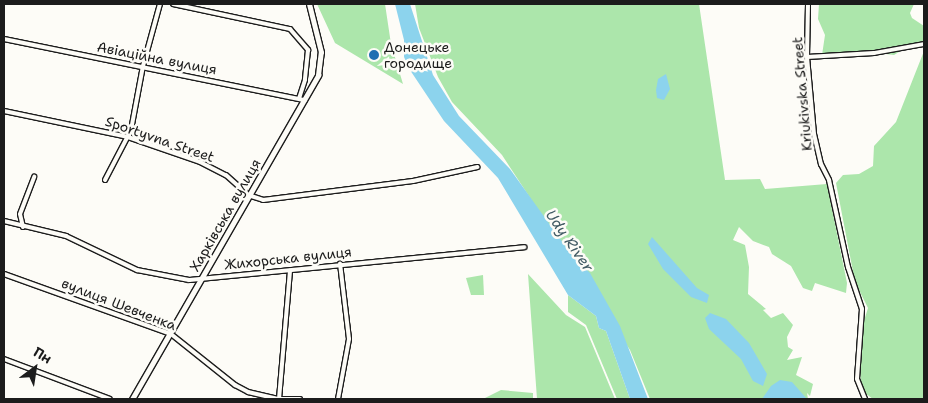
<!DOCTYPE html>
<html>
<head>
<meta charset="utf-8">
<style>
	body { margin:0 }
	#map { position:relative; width:928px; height:403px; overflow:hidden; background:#fdfcf7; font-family:"Shantell Sans",sans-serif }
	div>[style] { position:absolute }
	.green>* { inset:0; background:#ace6ab }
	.water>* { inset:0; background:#8cd3ed }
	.roads { filter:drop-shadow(1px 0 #1c1c1c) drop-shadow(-1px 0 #1c1c1c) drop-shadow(0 1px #1c1c1c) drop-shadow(0 -1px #1c1c1c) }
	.minor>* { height:4px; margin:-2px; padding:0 2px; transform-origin:2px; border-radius:2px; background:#fdfcf7 }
	.secondary>* { height:5px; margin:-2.5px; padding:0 2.5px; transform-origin:2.5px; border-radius:2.5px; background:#fdfcf7 }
	.dots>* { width:14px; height:14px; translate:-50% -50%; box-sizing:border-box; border:2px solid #fdfcf7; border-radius:50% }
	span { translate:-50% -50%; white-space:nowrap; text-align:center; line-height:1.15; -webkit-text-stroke:5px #fdfcf7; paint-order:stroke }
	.poi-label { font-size:14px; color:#1c1c1c }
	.left { translate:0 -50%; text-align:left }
	.street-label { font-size:14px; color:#1c1c1c }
	.water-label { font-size:15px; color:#435c65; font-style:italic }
	.frame { position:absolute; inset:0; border:5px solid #1c1c1c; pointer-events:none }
	.north { position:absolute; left:10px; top:343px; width:50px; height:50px; -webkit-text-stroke:4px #fdfcf7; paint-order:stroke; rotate:31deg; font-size:14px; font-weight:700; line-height:20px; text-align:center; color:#1c1c1c }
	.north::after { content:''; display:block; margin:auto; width:18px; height:22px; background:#1c1c1c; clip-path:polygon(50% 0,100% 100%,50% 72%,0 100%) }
</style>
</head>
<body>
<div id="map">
	<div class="green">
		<i style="clip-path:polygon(317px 4px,385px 4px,391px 44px,403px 84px,335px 43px)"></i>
		<i style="clip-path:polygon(415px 4px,699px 4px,725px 180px,760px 179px,765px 189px,827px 184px,847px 283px,846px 293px,815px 283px,812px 291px,803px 288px,791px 266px,772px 254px,769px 247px,753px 241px,739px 227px,733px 240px,745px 245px,749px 267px,748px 294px,766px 309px,763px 310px,771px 318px,783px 313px,793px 325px,787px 337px,788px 347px,793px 350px,787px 360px,802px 357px,796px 375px,813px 384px,810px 396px,807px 393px,808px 399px,650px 399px,630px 350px,502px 155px,452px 102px,438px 77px,419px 28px)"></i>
		<i style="clip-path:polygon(819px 4px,914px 4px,910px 13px,912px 18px,924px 26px,924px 46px,912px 44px,894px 55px,861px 51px,834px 57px,822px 55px,825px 35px,818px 19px)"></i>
		<i style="clip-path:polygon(924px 51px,924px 399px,873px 399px,862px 391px,860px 373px,863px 324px,868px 308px,855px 282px,836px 183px,843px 175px,859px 174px,873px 166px,874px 146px,896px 122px)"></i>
		<i style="clip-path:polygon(528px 274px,566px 315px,585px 327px,615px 399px,537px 399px)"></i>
		<i style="clip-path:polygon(483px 275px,484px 295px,471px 295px,466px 278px)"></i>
		<i style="clip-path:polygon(568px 295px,596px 316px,599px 328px,606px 331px,630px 399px,617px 399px,586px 325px,568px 312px)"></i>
		<i style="clip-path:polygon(501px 390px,533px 393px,533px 399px,483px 399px)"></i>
	</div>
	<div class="water">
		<i style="clip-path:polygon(395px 4px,410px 4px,433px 75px,459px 116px,510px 169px,571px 254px,590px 273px,620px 326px,648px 399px,630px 399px,606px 331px,599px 328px,596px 316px,568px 295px,498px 178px,444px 121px,410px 70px,404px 57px,404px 40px)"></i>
		<i style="clip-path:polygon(666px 74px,670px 89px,664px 100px,657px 98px,656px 90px,658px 79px)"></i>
		<i style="clip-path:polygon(652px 237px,697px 288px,709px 295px,707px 303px,691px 297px,663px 269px,648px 244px)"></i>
		<i style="clip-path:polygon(710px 313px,726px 319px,749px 343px,767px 374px,763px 386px,753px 381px,741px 359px,709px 329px,705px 318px)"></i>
		<i style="clip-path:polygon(780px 380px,792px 382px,807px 399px,762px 399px,771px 386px)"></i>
	</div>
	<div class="roads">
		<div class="minor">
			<i style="left:173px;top:4px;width:120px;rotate:12.1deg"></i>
			<i style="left:290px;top:29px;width:28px;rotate:49deg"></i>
			<i style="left:308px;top:50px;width:30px;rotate:96deg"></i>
			<i style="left:305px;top:80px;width:19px;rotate:108deg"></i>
			<i style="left:808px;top:4px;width:53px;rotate:91.1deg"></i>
			<i style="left:807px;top:57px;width:77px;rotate:84.8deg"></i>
			<i style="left:814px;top:134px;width:31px;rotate:77deg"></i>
			<i style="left:821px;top:164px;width:18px;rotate:63deg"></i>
			<i style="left:829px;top:180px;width:89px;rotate:77.7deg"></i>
			<i style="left:848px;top:267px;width:44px;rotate:71.6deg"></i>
			<i style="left:862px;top:309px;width:70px;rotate:94.1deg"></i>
			<i style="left:857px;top:379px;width:22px;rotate:68deg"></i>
			<i style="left:4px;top:39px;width:307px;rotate:11.5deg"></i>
			<i style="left:807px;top:57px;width:67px;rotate:-3.4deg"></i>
			<i style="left:874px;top:53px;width:51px;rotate:-10.2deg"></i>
			<i style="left:4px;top:111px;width:127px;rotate:11.8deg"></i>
			<i style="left:128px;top:137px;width:76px;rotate:19.1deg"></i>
			<i style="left:200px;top:162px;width:29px;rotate:27deg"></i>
			<i style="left:226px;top:175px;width:30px;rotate:42deg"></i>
			<i style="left:248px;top:195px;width:16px;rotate:18deg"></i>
			<i style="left:263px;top:200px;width:151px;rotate:-7.2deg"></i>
			<i style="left:413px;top:181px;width:66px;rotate:-12.2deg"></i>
			<i style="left:105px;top:180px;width:56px;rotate:-62.5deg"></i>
			<i style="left:131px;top:130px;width:65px;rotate:-79.4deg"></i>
			<i style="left:143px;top:66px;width:64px;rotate:-74.7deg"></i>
			<i style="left:4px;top:221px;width:64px;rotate:13.6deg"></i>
			<i style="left:66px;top:236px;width:79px;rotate:25.6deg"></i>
			<i style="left:137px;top:270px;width:53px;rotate:10.9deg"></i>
			<i style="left:189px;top:280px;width:337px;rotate:-5.6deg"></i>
			<i style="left:23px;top:227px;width:13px;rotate:-103deg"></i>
			<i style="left:20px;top:214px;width:40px;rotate:-69deg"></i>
			<i style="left:4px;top:274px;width:177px;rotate:19.8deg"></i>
			<i style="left:171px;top:334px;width:82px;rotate:38.6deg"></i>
			<i style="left:235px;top:385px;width:15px;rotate:28deg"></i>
			<i style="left:248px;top:392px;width:32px;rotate:13deg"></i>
			<i style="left:279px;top:399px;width:21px"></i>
			<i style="left:4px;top:359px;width:113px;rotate:20.7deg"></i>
			<i style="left:279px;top:399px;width:129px;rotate:-85.1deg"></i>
			<i style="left:338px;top:399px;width:61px;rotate:-79.6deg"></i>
			<i style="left:349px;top:339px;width:76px;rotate:-96.8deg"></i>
		</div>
		<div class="secondary">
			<i style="left:132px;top:399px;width:374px;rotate:-60.1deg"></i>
			<i style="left:318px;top:75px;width:23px;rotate:-83deg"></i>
			<i style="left:321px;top:52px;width:49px;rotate:-104deg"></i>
		</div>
	</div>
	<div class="dots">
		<i style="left:374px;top:55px;background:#1f6fb2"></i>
	</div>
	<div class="poi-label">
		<span class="left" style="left:384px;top:55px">Донецьке<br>городище</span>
	</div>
	<div class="street-label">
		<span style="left:157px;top:58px;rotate:11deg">Авіаційна вулиця</span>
		<span style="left:802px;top:94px;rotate:-95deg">Kriukivska Street</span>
		<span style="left:160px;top:139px;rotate:19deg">Sportyvna Street</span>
		<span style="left:225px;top:215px;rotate:-60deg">Харківська вулиця</span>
		<span style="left:288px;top:258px;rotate:-6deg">Жихорська вулиця</span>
		<span style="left:119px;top:304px;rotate:21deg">вулиця Шевченка</span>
	</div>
	<div class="water-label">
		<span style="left:569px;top:241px;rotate:55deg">Udy River</span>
	</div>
	<div class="frame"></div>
	<div class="north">Пн</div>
</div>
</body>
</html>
